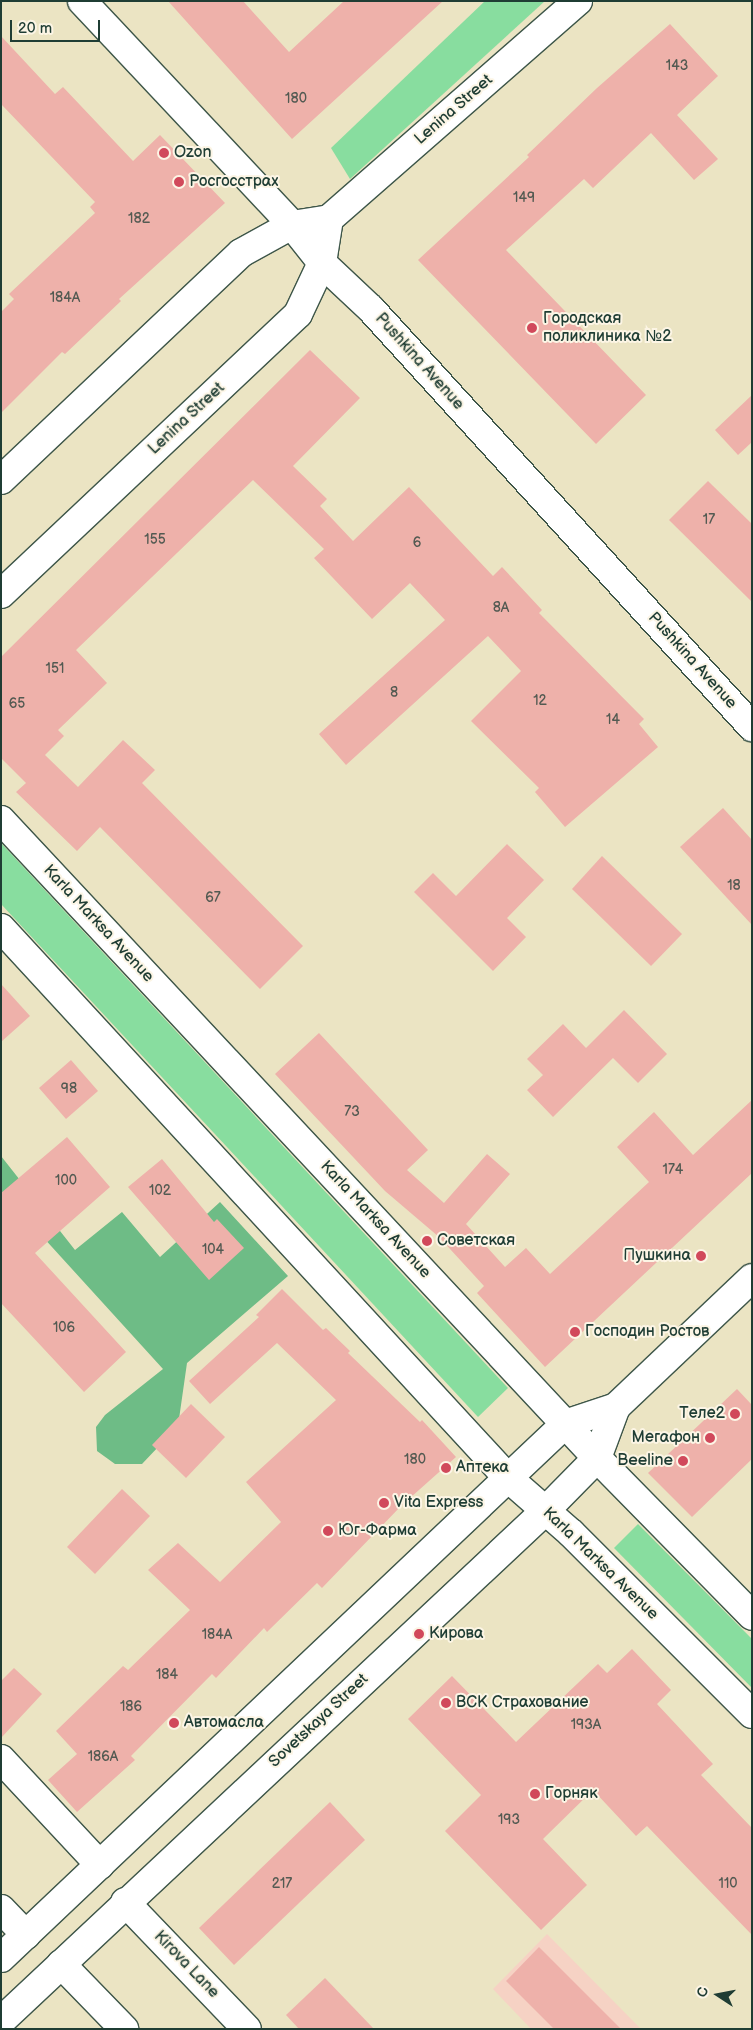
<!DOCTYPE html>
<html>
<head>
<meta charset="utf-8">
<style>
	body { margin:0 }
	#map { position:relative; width:753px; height:2030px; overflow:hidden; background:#ebe4c3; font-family:"Balsamiq Sans",sans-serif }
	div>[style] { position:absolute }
	.built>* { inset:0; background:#f6d2c4 }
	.green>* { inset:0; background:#88dd9f }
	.forest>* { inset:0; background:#6ebc86 }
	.building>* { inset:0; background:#eeb1aa }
	.roads { filter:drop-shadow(1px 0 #3e5649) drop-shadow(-1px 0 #3e5649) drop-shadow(0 1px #3e5649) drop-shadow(0 -1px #3e5649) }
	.minor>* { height:28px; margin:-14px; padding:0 14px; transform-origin:14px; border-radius:14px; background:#fff }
	.secondary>* { height:28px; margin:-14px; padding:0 14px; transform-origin:14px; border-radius:14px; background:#fff }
	.primary>* { height:28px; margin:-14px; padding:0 14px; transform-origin:14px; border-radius:14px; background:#fff }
	.dots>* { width:14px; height:14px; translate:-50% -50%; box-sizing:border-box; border:2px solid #fcf5e5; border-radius:50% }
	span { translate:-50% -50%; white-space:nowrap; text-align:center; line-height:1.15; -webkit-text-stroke:4px #fcf5e5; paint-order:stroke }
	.number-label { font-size:14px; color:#535a52 }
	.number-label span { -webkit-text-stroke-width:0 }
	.street-label { font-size:16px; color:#1f3d34 }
	.poi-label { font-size:16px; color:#1f3d34 }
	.left { translate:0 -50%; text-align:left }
	.right { translate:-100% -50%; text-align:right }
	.frame { position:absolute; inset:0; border:2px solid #1f3d34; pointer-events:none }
	.north { position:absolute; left:693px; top:1970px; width:50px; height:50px; -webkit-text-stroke:4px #fcf5e5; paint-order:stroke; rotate:281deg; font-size:14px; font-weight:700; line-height:20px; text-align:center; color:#1f3d34 }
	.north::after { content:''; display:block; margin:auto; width:18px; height:22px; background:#1f3d34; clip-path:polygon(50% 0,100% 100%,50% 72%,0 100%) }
	.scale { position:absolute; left:10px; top:20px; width:90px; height:22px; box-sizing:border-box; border:2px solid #1f3d34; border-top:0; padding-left:6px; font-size:15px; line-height:18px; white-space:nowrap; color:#1f3d34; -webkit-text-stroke:4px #fcf5e5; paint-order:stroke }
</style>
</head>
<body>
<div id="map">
	<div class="built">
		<i style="clip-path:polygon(547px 1934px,641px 2029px,531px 2029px,493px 1989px)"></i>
	</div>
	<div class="green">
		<i style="clip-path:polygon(485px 1px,545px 1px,350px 179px,331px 148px)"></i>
		<i style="clip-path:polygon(1px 843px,508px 1388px,478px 1417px,1px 904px)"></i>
		<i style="clip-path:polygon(638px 1524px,752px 1639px,752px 1688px,614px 1548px)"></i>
	</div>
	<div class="forest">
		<i style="clip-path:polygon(1px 1156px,75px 1250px,122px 1212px,160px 1257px,220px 1202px,288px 1276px,187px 1363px,178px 1426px,142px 1464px,115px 1464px,97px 1451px,96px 1427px,105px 1415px,163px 1369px,1px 1191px)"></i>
	</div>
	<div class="building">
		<i style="clip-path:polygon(168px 1px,243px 1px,289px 52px,344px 1px,443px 1px,292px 139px)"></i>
		<i style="clip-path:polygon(670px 24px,718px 76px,677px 115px,718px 159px,694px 180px,651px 133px,593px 188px,584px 179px,506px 250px,646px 395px,596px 444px,418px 260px,529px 157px,527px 155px,597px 88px)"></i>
		<i style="clip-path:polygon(1px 36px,55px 94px,63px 87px,133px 161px,160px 135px,225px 203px,119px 299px,121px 301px,65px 354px,62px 352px,1px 413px,1px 312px,14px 299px,9px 294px,95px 213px,90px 207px,95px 202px,1px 104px)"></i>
		<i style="clip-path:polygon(310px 350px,360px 398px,293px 466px,327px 499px,320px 506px,353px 541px,409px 487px,493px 576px,502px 567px,542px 610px,539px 613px,644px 719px,639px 724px,658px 747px,565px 827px,535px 792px,539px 788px,471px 721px,521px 671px,488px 636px,346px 765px,319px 734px,445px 620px,410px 583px,372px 619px,314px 558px,324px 549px,253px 480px,76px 650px,107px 683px,58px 730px,64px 736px,45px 755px,78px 787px,123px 740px,155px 770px,142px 783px,303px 946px,260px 989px,100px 827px,77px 851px,16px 792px,26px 783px,1px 758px,1px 657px)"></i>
		<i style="clip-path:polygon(752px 395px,752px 442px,738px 455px,715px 430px)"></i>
		<i style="clip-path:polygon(708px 481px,752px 524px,752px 602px,669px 520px)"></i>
		<i style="clip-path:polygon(723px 808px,752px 840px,752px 925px,680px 847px)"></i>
		<i style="clip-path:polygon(507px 844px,544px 880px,507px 918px,526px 937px,493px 971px,414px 892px,433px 873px,456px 896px)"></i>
		<i style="clip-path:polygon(602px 856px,682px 934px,651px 966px,572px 889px)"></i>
		<i style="clip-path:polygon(1px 984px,30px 1016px,1px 1042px)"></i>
		<i style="clip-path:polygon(624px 1010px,667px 1054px,638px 1083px,613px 1058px,553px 1117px,527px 1090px,543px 1075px,527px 1059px,563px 1024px,586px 1048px)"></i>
		<i style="clip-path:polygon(319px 1033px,428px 1150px,407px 1170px,444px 1203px,487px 1154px,510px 1174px,466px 1224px,505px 1267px,526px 1248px,550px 1274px,649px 1182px,617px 1147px,654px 1112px,693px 1155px,752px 1100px,752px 1173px,545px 1367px,477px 1293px,484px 1286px,439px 1237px,385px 1191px,275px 1074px)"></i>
		<i style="clip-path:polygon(71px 1060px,98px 1091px,66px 1119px,39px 1088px)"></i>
		<i style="clip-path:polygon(67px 1137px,110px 1187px,35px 1253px,126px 1352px,84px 1392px,1px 1303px,1px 1193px)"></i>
		<i style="clip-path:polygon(162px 1159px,214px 1222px,217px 1219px,244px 1248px,209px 1280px,128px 1187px)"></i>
		<i style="clip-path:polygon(282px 1289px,323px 1330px,326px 1328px,350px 1351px,348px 1353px,420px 1422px,422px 1420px,456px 1457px,401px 1506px,322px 1588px,317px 1583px,267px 1632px,264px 1628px,216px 1678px,212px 1674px,131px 1756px,135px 1760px,77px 1812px,48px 1780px,77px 1754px,56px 1731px,123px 1666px,128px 1670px,190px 1610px,148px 1570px,178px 1543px,220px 1582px,281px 1522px,246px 1482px,336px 1400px,277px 1343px,210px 1404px,189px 1381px,259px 1317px,256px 1315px)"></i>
		<i style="clip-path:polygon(737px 1389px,752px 1405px,752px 1459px,692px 1517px,648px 1473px)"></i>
		<i style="clip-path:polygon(191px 1404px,225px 1437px,186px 1478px,152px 1445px)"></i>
		<i style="clip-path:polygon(122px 1489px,150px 1516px,95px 1574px,67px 1547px)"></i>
		<i style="clip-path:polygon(632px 1649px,671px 1690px,657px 1704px,713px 1764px,701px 1775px,752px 1828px,752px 1935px,647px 1826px,636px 1836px,593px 1790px,543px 1839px,587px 1885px,541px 1930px,445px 1831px,481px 1795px,408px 1719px,452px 1676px,516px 1742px,598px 1664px,607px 1673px)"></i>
		<i style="clip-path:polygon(14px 1668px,42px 1694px,1px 1738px,1px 1681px)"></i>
		<i style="clip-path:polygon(330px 1802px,365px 1840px,234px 1965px,199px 1928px)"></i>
		<i style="clip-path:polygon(539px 1947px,621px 2029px,554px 2029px,506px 1981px)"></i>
		<i style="clip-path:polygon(325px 1978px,374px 2029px,299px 2029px,286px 2015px)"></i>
	</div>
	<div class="roads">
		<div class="minor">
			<i style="left:82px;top:1px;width:307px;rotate:46.8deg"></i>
			<i style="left:292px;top:225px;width:48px;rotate:51.7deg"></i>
			<i style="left:322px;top:263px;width:67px;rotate:43.2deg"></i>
			<i style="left:371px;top:309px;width:566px;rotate:47.65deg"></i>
			<i style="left:1px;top:1759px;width:145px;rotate:47deg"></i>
			<i style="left:125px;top:1902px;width:176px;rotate:46.2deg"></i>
			<i style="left:1px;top:1909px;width:36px;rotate:46deg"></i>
			<i style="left:61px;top:1964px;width:91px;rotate:45.9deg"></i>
		</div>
		<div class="secondary">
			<i style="left:1px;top:480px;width:330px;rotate:-43.4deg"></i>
			<i style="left:241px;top:253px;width:58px;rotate:-28.8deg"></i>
			<i style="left:292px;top:225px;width:37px;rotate:-9deg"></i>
			<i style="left:329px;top:219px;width:331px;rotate:-41.2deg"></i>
			<i style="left:1px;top:594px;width:408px;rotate:-43.3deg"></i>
			<i style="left:298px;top:314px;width:56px;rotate:-64.8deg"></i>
			<i style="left:322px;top:263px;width:45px;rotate:-81deg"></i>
			<i style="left:1px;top:820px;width:873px;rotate:46.95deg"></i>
			<i style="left:597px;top:1458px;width:221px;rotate:45.5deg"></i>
			<i style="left:1px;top:928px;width:747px;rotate:47.33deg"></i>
			<i style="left:507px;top:1477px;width:85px;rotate:41.2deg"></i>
			<i style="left:571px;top:1533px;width:256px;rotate:45deg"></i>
		</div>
		<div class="primary">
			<i style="left:1px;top:1958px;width:777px;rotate:-43.43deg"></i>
			<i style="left:565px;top:1424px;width:54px;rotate:-18.4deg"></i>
			<i style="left:1px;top:2021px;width:746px;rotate:-43.15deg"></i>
			<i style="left:545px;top:1511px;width:74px;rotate:-45.5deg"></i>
			<i style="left:597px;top:1458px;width:54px;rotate:-69.6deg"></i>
			<i style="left:616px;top:1407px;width:187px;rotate:-43.5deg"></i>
		</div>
	</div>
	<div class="dots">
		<i style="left:164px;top:153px;background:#d1495b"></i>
		<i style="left:179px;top:182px;background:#d1495b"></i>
		<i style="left:532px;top:328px;background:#d1495b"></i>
		<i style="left:427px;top:1241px;background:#d1495b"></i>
		<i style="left:701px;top:1256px;background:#d1495b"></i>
		<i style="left:575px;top:1332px;background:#d1495b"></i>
		<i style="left:735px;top:1414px;background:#d1495b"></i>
		<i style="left:710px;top:1438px;background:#d1495b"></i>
		<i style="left:683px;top:1461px;background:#d1495b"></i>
		<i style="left:446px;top:1468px;background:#d1495b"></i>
		<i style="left:384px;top:1503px;background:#d1495b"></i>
		<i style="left:328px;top:1531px;background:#d1495b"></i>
		<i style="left:419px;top:1634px;background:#d1495b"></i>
		<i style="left:446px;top:1703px;background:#d1495b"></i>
		<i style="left:174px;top:1723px;background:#d1495b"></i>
		<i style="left:535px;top:1794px;background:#d1495b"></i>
	</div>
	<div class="number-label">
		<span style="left:677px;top:66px">143</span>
		<span style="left:296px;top:99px">180</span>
		<span style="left:524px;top:198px">149</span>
		<span style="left:139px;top:219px">182</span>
		<span style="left:65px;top:298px">184А</span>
		<span style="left:709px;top:520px">17</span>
		<span style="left:155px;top:540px">155</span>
		<span style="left:417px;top:543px">6</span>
		<span style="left:501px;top:608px">8А</span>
		<span style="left:55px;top:669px">151</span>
		<span style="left:394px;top:693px">8</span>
		<span style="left:540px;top:701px">12</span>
		<span style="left:17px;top:704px">65</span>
		<span style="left:613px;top:720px">14</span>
		<span style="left:734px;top:886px">18</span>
		<span style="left:213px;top:898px">67</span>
		<span style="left:69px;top:1089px">98</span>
		<span style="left:352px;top:1112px">73</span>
		<span style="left:673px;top:1170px">174</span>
		<span style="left:66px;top:1181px">100</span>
		<span style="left:160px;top:1191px">102</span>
		<span style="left:213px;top:1250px">104</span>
		<span style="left:64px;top:1328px">106</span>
		<span style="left:415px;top:1460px">180</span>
		<span style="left:217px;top:1635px">184А</span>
		<span style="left:167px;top:1675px">184</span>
		<span style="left:131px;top:1707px">186</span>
		<span style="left:586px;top:1725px">193А</span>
		<span style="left:103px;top:1757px">186А</span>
		<span style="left:509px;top:1820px">193</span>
		<span style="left:282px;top:1884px">217</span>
		<span style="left:728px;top:1884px">110</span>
	</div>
	<div class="street-label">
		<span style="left:454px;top:110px;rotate:-41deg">Lenina Street</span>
		<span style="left:419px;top:362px;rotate:48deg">Pushkina Avenue</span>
		<span style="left:187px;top:419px;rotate:-43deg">Lenina Street</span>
		<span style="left:692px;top:661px;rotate:48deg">Pushkina Avenue</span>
		<span style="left:98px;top:924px;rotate:47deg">Karla Marksa Avenue</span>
		<span style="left:375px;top:1220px;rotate:47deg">Karla Marksa Avenue</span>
		<span style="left:600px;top:1564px;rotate:44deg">Karla Marksa Avenue</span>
		<span style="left:319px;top:1721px;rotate:-43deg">Sovetskaya Street</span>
		<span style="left:186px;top:1965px;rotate:46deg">Kirova Lane</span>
	</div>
	<div class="poi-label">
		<span class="left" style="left:174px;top:153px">Ozon</span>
		<span class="left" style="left:189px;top:182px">Росгосстрах</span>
		<span class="left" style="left:543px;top:328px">Городская<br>поликлиника №2</span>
		<span class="left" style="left:437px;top:1241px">Советская</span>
		<span class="right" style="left:691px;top:1256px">Пушкина</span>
		<span class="left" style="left:585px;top:1332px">Господин Ростов</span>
		<span class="right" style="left:725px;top:1414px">Теле2</span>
		<span class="right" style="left:700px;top:1438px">Мегафон</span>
		<span class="right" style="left:673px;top:1461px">Beeline</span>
		<span class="left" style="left:456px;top:1468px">Аптека</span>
		<span class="left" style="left:394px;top:1503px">Vita Express</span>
		<span class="left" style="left:338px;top:1531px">Юг-Фарма</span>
		<span class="left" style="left:429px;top:1634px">Кирова</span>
		<span class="left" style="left:456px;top:1703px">ВСК Страхование</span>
		<span class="left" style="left:184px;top:1723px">Автомасла</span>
		<span class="left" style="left:545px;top:1794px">Горняк</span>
	</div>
	<div class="frame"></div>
	<div class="north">С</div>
	<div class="scale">20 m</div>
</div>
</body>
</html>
